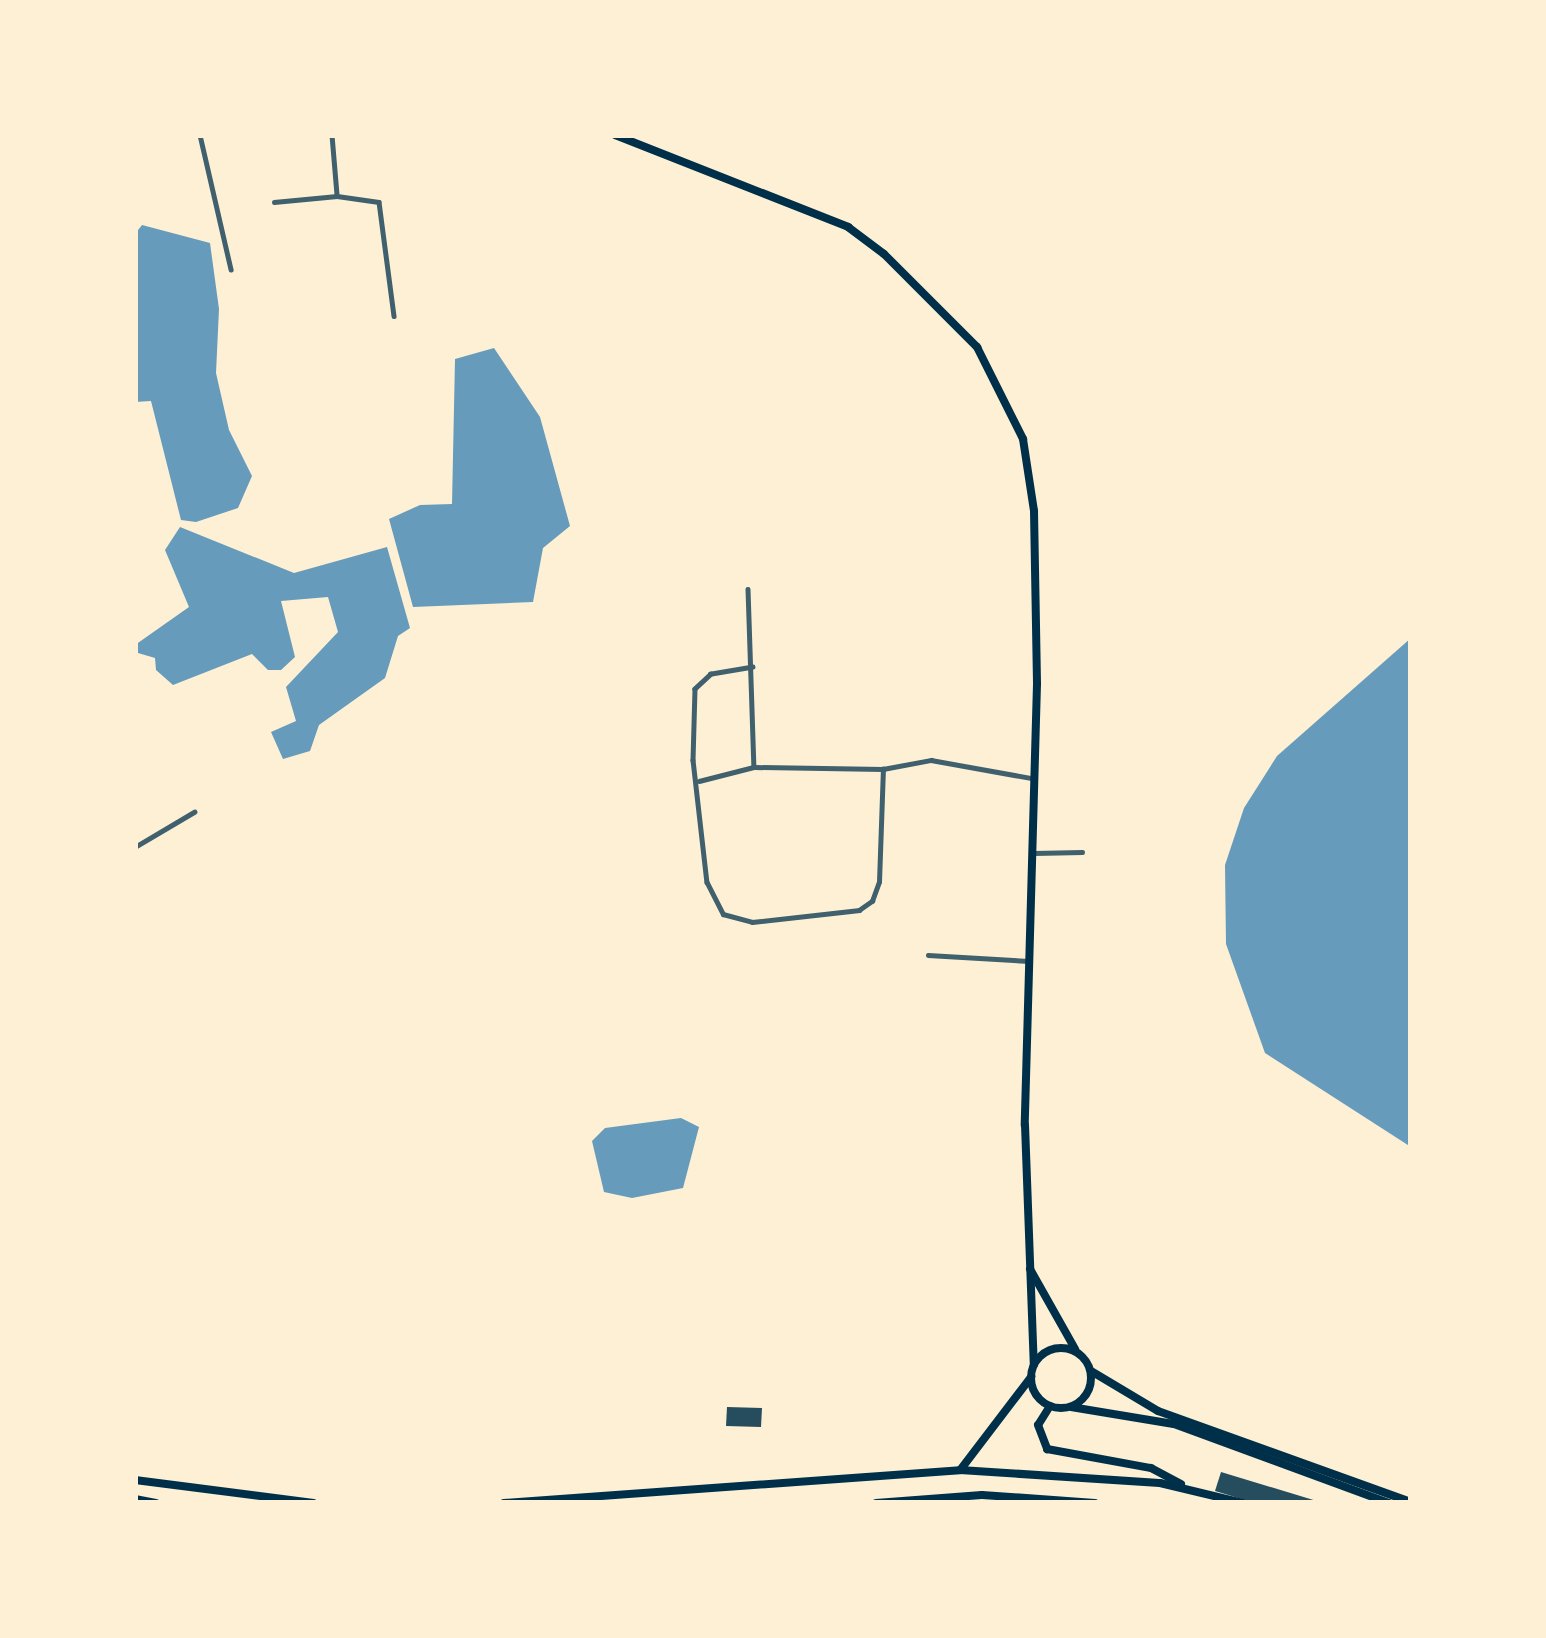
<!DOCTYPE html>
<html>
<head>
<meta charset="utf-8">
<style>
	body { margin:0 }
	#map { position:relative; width:1546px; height:1638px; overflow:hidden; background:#fdf0d5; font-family:Arial,sans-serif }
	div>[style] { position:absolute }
	.water>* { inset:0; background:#669bbc }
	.building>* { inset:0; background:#264d5e }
	.minor>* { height:4.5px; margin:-2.25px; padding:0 2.25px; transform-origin:2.25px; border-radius:2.25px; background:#3f606c }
	.trunk>* { height:8px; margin:-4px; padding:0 4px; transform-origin:4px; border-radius:4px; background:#003049 }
	.trunk>.ring { margin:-4px; padding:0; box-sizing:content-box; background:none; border:8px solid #003049; border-radius:50% }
	span { translate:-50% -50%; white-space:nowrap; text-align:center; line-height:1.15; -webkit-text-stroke:12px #fdf0d5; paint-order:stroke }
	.frame { position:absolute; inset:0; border:138px solid #fdf0d5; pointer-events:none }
</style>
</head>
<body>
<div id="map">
	<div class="water">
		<i style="clip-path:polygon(142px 225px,210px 243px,219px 309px,216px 373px,229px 430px,252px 476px,238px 508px,196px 522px,181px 520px,151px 401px,135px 402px,135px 234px)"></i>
		<i style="clip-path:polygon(494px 348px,540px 417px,570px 526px,543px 548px,533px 602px,413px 607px,389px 519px,420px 505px,452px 504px,455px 359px)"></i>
		<i style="clip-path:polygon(180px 527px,294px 573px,387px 547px,410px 628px,398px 636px,385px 678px,319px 725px,310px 751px,283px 759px,271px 732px,296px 721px,286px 687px,338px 632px,328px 597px,281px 601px,295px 657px,281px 670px,268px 670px,252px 654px,173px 685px,156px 670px,155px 658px,138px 653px,135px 645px,189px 607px,165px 550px)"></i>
		<i style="clip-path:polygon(1411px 638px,1411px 1147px,1265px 1053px,1226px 944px,1225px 865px,1244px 808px,1277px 756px)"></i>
		<i style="clip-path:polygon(681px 1118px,699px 1127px,683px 1188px,632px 1198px,604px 1192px,592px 1141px,605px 1128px)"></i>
	</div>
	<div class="building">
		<i style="clip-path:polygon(727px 1407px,762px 1408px,761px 1427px,726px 1426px)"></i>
		<i style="clip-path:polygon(1221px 1472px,1320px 1502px,1320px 1503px,1255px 1503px,1215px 1491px)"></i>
	</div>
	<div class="minor">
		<i style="left:200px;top:135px;width:138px;rotate:77deg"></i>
		<i style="left:332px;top:135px;width:60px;rotate:85.2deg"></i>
		<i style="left:274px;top:202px;width:63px;rotate:-5.4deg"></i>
		<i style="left:337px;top:196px;width:42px;rotate:8.1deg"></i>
		<i style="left:379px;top:202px;width:115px;rotate:82.5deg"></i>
		<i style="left:748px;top:589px;width:178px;rotate:88.1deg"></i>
		<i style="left:753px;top:667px;width:43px;rotate:170.5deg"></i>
		<i style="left:711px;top:674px;width:22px;rotate:137deg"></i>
		<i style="left:695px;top:689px;width:71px;rotate:91.6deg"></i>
		<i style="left:693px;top:760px;width:123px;rotate:83.5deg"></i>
		<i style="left:707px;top:882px;width:36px;rotate:63deg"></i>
		<i style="left:723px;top:914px;width:30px;rotate:15deg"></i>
		<i style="left:752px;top:922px;width:108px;rotate:-6.4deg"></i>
		<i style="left:859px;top:910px;width:16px;rotate:-35deg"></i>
		<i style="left:872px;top:901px;width:20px;rotate:-70deg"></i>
		<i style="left:879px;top:882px;width:113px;rotate:-88deg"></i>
		<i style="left:699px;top:781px;width:57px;rotate:-14.3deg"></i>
		<i style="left:754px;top:767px;width:129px;rotate:0.9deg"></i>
		<i style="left:883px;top:769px;width:49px;rotate:-10.6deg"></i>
		<i style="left:931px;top:760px;width:102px;rotate:10.2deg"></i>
		<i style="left:135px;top:847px;width:69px;rotate:-30.7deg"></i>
		<i style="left:1034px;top:853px;width:48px;rotate:-1.2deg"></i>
		<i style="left:928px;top:955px;width:101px;rotate:3.4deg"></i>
	</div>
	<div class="trunk">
		<i style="left:615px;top:135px;width:251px;rotate:21.5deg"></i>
		<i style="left:848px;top:227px;width:45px;rotate:36.9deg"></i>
		<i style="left:884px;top:254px;width:132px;rotate:45deg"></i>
		<i style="left:977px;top:347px;width:103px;rotate:63.4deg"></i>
		<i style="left:1023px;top:439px;width:73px;rotate:81.3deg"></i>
		<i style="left:1034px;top:511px;width:173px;rotate:89deg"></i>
		<i style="left:1037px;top:684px;width:441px;rotate:91.6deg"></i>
		<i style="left:1025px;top:1125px;width:240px;rotate:87.9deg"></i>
		<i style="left:1030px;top:1269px;width:92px;rotate:60.6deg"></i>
		<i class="ring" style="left:1031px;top:1348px;width:52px;height:52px"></i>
		<i style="left:1091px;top:1371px;width:78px;rotate:30.8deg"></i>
		<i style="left:1158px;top:1411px;width:269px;rotate:19.8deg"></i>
		<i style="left:1050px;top:1406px;width:22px;rotate:122deg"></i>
		<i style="left:1038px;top:1425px;width:26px;rotate:69deg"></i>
		<i style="left:1047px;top:1449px;width:106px;rotate:10.4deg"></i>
		<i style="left:1151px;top:1468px;width:34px;rotate:28deg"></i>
		<i style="left:1071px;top:1407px;width:104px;rotate:9.4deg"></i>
		<i style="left:1174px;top:1424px;width:229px;rotate:20.2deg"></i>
		<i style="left:961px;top:1469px;width:116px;rotate:-52.7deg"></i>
		<i style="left:135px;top:1480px;width:180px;rotate:7.3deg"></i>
		<i style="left:135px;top:1499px;width:21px;rotate:11deg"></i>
		<i style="left:504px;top:1503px;width:457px;rotate:-4.1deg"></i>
		<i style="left:960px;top:1470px;width:200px;rotate:3.7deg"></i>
		<i style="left:1160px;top:1483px;width:85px;rotate:13.5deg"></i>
		<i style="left:876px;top:1503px;width:106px;rotate:-4.3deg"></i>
		<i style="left:982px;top:1495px;width:113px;rotate:4deg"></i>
	</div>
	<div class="frame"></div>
</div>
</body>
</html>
